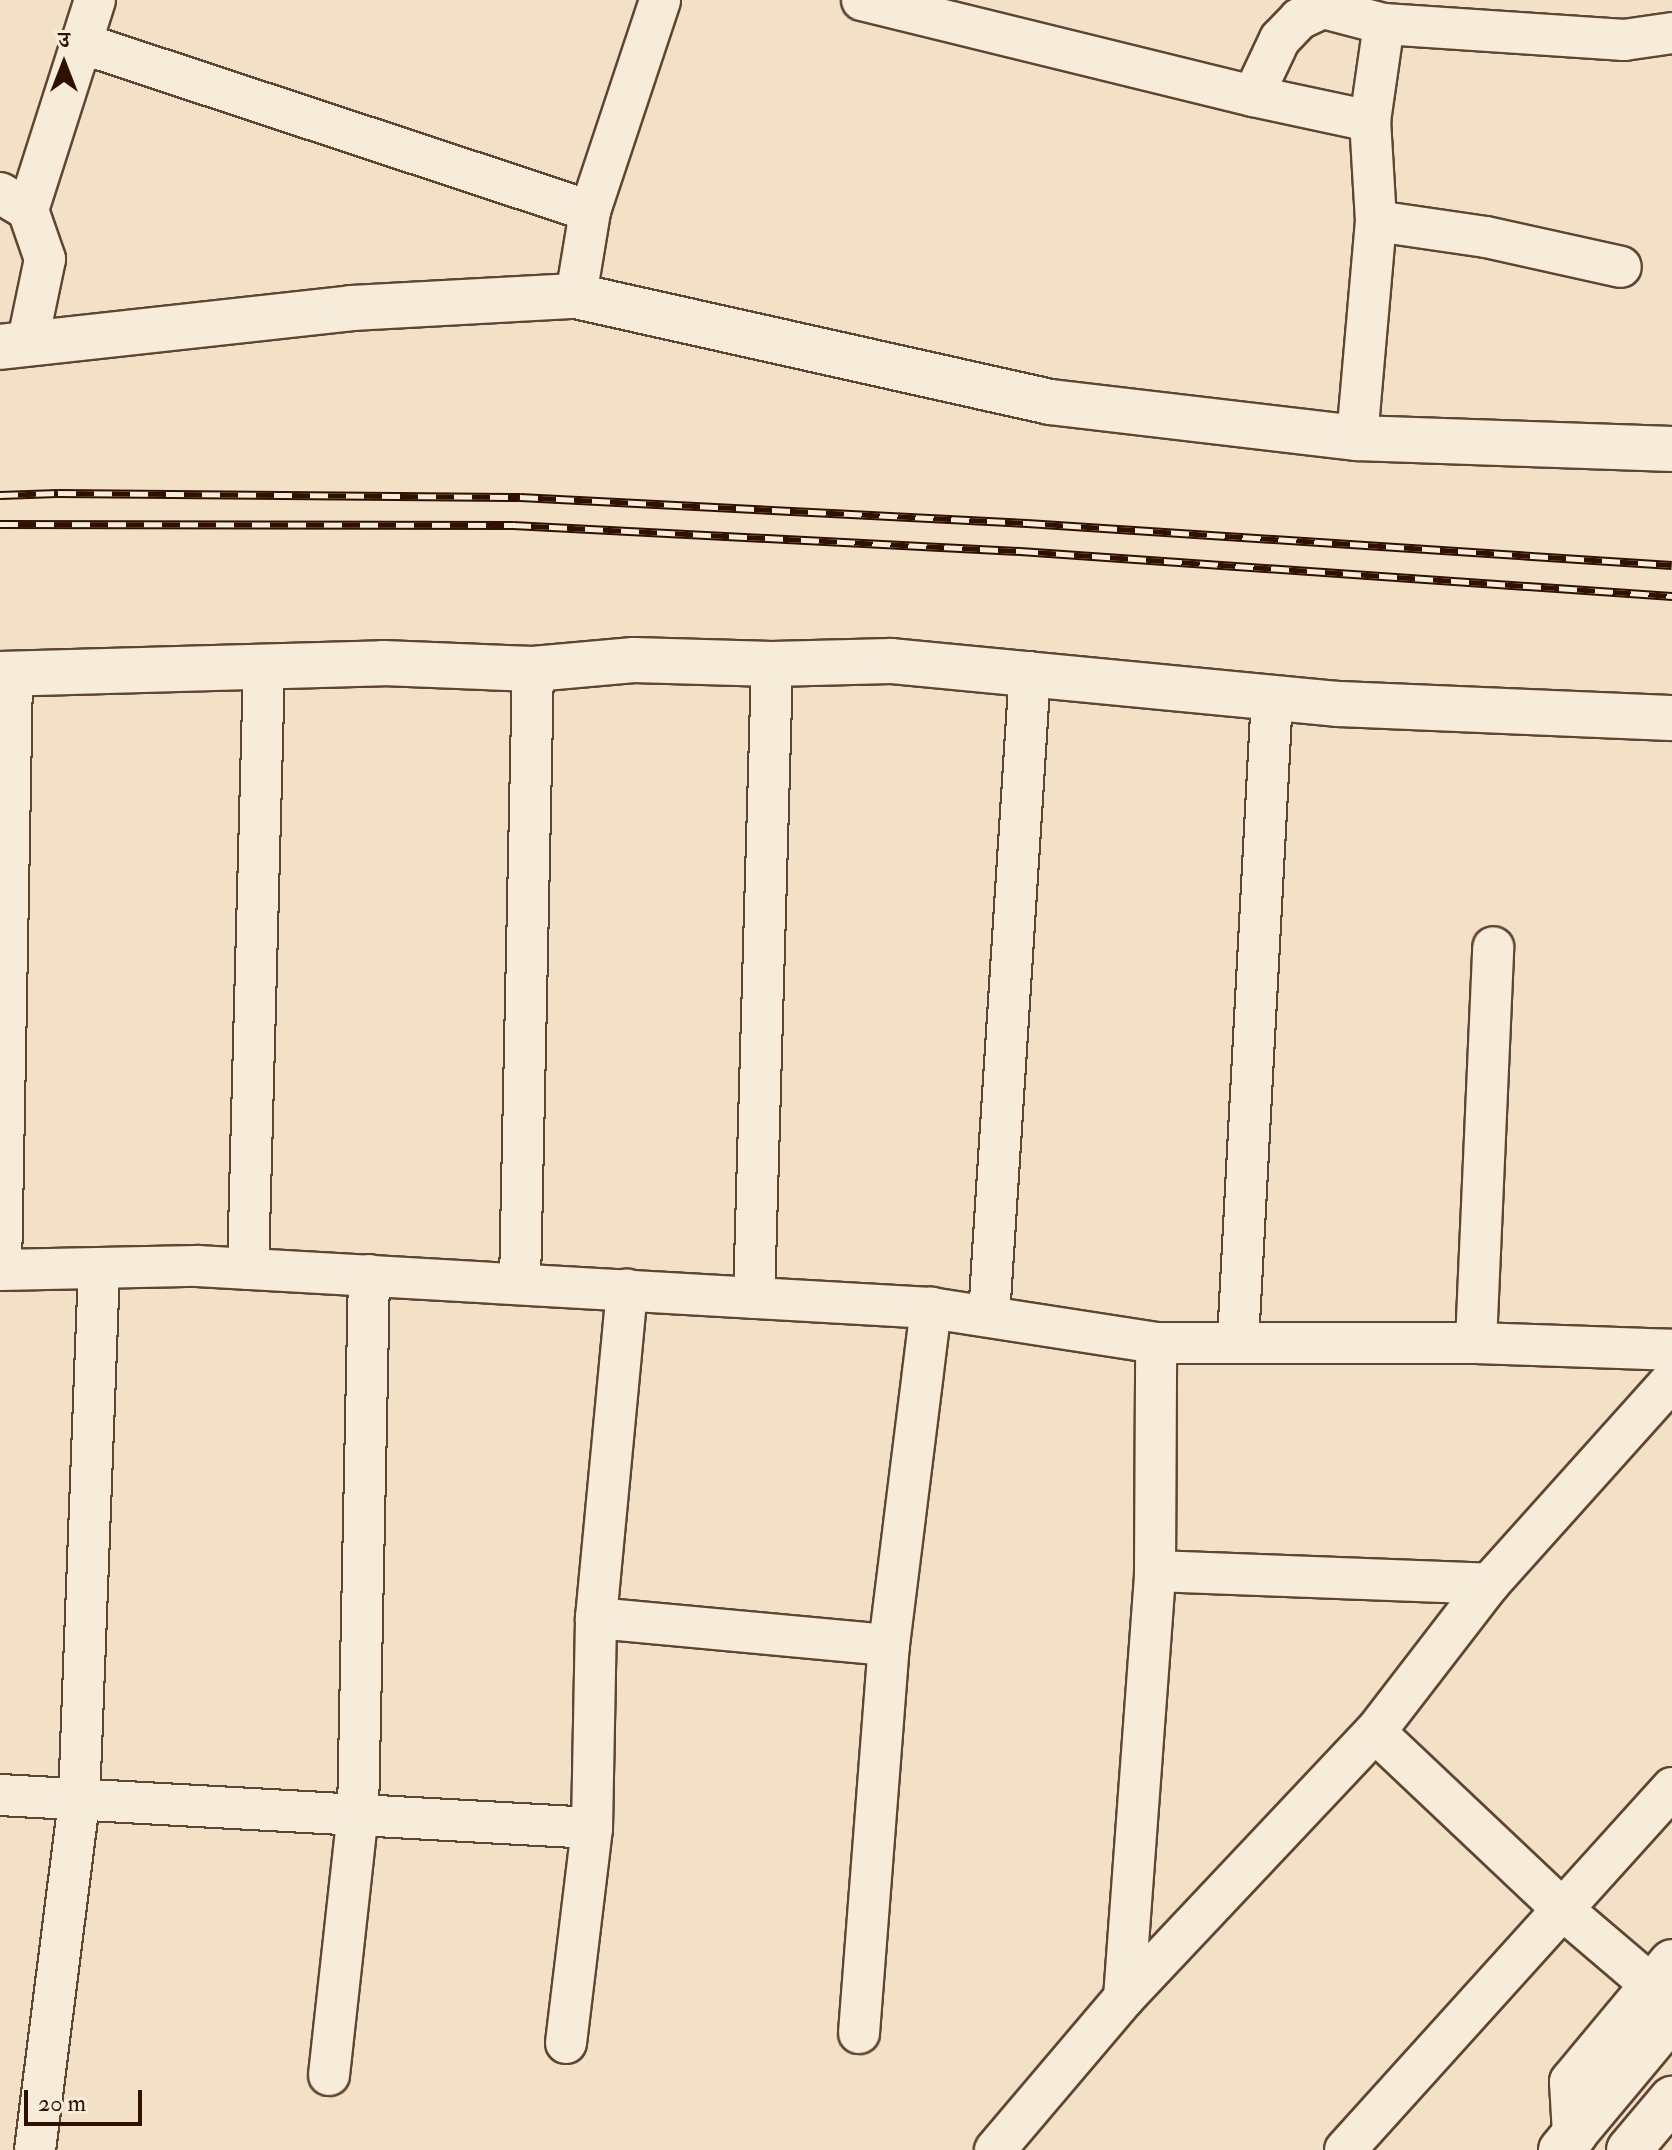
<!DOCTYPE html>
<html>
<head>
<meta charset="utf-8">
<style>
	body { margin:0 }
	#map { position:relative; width:1672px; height:2150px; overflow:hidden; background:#f2e1c6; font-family:"IM FELL Double Pica","Noto Serif Devanagari",serif }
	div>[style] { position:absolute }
	.roads { filter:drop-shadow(2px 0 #604532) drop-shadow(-2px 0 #604532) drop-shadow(0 2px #604532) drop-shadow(0 -2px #604532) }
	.minor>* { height:40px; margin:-20px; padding:0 20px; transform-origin:20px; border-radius:20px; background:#f7ecda }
	.tertiary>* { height:44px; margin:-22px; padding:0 22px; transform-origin:22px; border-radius:22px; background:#f7ecda }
	.secondary>* { height:44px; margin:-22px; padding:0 22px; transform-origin:22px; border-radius:22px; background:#f7ecda }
	.rail>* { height:9px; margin-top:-4.5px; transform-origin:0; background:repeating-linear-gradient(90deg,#f7ecda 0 18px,#301100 0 36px); box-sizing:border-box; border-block:2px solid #301100 }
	span { translate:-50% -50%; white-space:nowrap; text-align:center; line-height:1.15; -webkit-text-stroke:8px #f7ecda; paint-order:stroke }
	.north { position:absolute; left:24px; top:24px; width:80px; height:80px; -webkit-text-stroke:6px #f7ecda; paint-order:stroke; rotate:0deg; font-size:22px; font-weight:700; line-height:32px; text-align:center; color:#301100 }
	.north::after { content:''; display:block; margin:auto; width:28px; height:36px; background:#301100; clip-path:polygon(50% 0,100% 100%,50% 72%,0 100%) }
	.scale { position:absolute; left:24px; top:2090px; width:118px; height:36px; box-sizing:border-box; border:4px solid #301100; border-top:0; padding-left:10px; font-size:24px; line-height:28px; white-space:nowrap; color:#301100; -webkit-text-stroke:6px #f7ecda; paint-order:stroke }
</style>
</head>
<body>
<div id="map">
	<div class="roads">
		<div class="minor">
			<i style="left:862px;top:0;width:403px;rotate:13.8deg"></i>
			<i style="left:1253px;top:96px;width:120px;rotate:12.1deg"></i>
			<i style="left:81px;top:43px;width:536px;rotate:18.27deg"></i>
			<i style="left:1253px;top:96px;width:63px;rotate:-64.7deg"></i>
			<i style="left:1280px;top:39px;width:28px;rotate:-46deg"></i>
			<i style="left:1299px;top:19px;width:26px;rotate:-25deg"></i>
			<i style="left:1323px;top:8px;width:63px;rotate:14.7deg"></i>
			<i style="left:0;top:193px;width:33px;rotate:31deg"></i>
			<i style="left:28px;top:210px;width:52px;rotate:70.9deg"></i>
			<i style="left:45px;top:259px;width:88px;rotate:101.8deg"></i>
			<i style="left:28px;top:210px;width:220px;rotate:-72.3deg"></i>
			<i style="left:1376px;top:221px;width:111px;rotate:8.3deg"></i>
			<i style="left:1486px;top:237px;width:138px;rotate:12.5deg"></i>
			<i style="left:576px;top:296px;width:86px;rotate:-80.6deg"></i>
			<i style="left:590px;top:211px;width:222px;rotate:-71.6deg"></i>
			<i style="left:1357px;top:438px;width:218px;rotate:-85deg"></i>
			<i style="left:1376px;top:221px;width:100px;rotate:-93.4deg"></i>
			<i style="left:1370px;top:121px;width:98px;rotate:-81.8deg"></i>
			<i style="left:1384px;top:24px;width:241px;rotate:3.8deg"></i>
			<i style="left:1624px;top:40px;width:49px;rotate:-8.3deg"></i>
			<i style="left:248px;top:1269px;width:602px;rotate:-88.48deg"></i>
			<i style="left:0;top:1270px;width:197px;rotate:-1.2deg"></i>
			<i style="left:197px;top:1266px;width:735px;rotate:3.27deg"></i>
			<i style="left:931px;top:1308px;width:228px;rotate:8.8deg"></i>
			<i style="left:1156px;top:1343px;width:320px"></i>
			<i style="left:1476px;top:1343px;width:196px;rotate:2deg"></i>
			<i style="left:1px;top:1270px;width:596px;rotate:-88.94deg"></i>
			<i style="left:520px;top:1283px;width:614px;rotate:-88.79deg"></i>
			<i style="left:754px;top:1298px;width:634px;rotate:-88.37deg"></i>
			<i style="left:989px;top:1316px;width:645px;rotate:-86.36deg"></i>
			<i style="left:1238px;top:1341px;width:646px;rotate:-86.98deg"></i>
			<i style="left:1476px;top:1343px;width:396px;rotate:-87.5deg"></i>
			<i style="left:1155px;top:1571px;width:334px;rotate:2.2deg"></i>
			<i style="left:596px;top:1618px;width:294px;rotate:5.3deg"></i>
			<i style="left:1375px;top:1732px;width:257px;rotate:43.4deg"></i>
			<i style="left:1562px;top:1909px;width:116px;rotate:40.4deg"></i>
			<i style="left:0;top:1795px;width:593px;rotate:3.19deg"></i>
			<i style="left:1124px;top:1998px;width:428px;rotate:-85.8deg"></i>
			<i style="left:1155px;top:1571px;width:228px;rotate:-89.7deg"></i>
			<i style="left:859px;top:2033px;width:389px;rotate:-85.6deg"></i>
			<i style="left:889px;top:1645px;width:340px;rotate:-82.9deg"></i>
			<i style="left:566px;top:2043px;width:217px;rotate:-83.1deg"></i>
			<i style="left:592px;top:1828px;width:210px;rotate:-88.9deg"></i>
			<i style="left:596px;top:1618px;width:330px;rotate:-84.6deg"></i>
			<i style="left:329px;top:2075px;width:263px;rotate:-83.7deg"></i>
			<i style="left:358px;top:1814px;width:539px;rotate:-88.83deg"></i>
			<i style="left:35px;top:2150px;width:352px;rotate:-82.8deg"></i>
			<i style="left:79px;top:1801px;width:533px;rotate:-87.85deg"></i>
			<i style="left:995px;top:2150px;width:199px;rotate:-49.7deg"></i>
			<i style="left:1124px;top:1998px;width:366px;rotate:-46.7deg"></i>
			<i style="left:1375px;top:1732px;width:187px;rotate:-52.4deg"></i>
			<i style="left:1489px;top:1584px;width:274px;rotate:-48.1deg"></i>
			<i style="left:1345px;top:2150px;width:488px;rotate:-47.9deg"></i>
		</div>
		<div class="tertiary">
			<i style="left:0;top:347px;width:353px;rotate:-6.3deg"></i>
			<i style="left:351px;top:308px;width:225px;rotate:-3.1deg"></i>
			<i style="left:576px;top:296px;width:486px;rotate:12.6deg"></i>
			<i style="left:1050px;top:402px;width:309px;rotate:6.7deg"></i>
			<i style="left:1357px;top:438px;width:315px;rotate:2deg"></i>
			<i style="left:0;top:674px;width:383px;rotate:-1.6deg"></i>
			<i style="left:383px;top:663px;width:150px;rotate:2.3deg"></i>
			<i style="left:533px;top:669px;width:101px;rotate:-5.1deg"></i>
			<i style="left:634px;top:660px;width:138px;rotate:1.7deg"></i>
			<i style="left:772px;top:664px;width:119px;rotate:-1.4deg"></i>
			<i style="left:891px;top:661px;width:449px;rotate:5.5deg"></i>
			<i style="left:1338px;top:704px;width:334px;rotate:2.4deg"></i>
			<i style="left:1575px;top:2134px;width:52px;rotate:-93.3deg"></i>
			<i style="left:1572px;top:2082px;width:156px;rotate:-50.2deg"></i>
		</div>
		<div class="secondary">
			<i style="left:1561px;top:2150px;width:173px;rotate:-50.2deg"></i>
			<i style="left:1629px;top:2150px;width:67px;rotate:-49.9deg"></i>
		</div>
	</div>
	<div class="rail">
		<i style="left:0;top:495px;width:58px;rotate:-2deg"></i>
		<i style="left:58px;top:493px;width:462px;rotate:0.5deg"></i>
		<i style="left:520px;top:497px;width:508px;rotate:2.94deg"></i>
		<i style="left:1027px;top:523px;width:646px;rotate:3.73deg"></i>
		<i style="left:0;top:524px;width:513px;rotate:0.11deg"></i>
		<i style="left:513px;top:525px;width:508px;rotate:2.94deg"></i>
		<i style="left:1020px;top:551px;width:654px;rotate:3.95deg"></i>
	</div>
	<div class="north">उ</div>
	<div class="scale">20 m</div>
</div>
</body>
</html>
